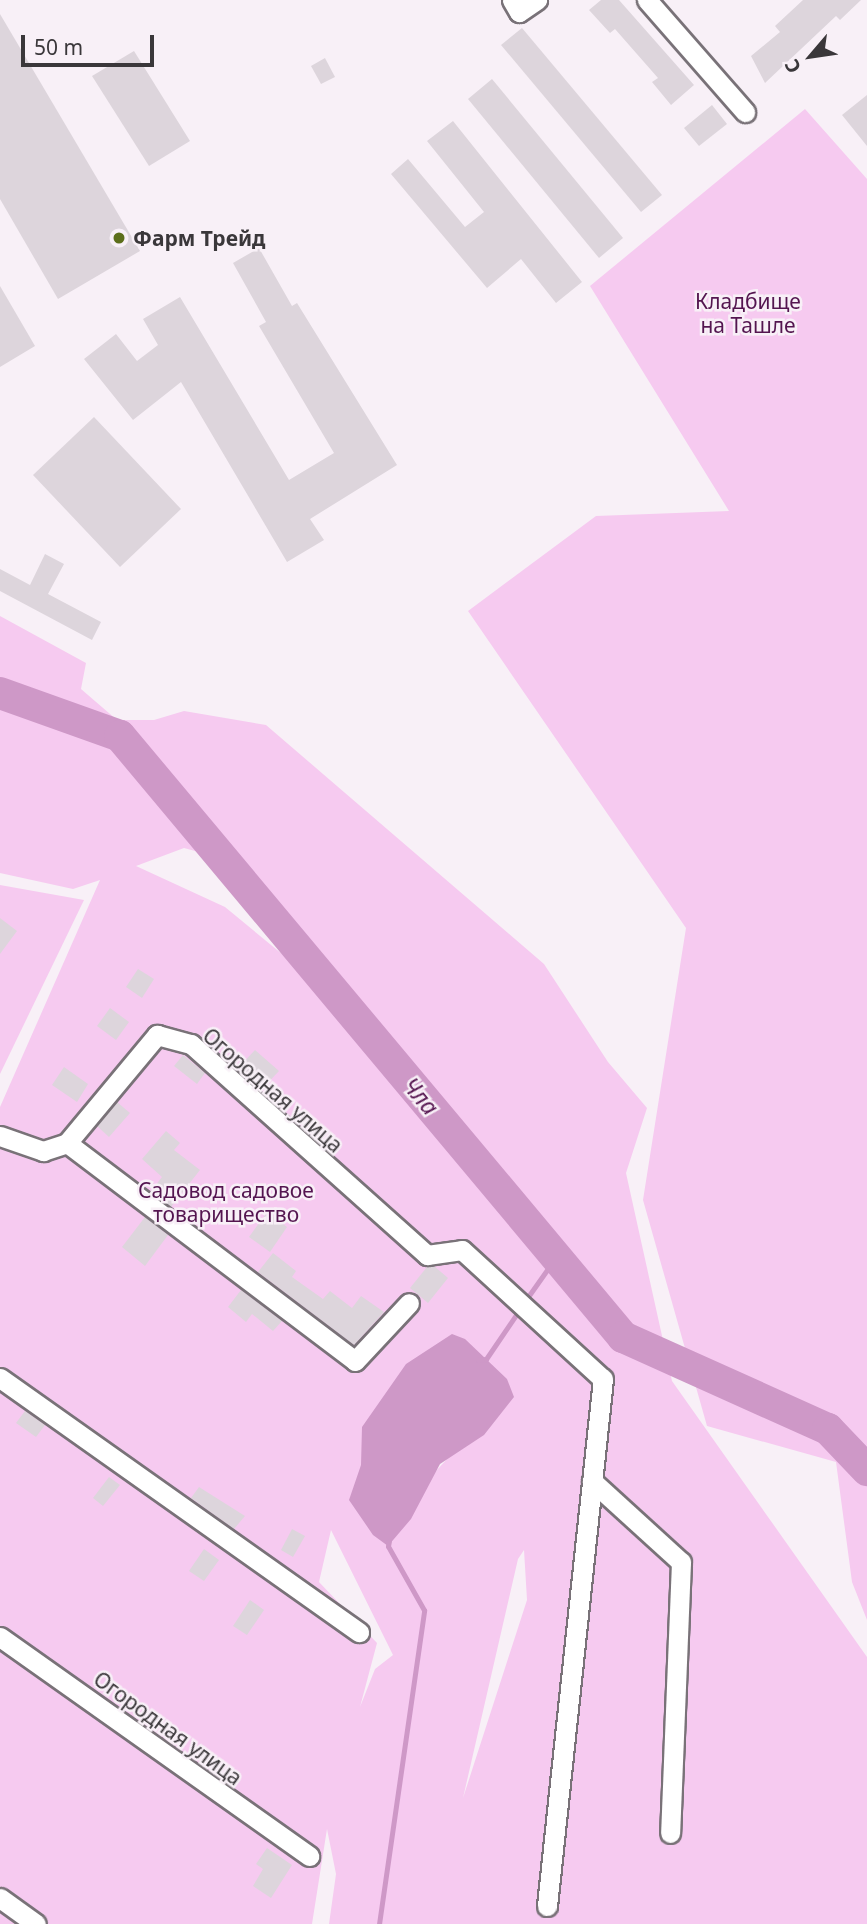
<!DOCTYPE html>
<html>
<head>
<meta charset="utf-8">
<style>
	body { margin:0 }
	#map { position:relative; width:867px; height:1924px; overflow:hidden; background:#f8f0f7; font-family:"Noto Sans",sans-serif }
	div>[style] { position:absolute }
	.green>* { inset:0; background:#f6caf0 }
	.water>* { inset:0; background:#ce98c7 }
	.stream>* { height:5px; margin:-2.5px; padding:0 2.5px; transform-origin:2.5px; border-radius:2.5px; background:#ce98c7 }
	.river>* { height:32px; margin:-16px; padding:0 16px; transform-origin:16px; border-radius:16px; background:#ce98c7 }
	.building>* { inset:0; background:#ddd5dc }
	.roads { filter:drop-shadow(2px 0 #797278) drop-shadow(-2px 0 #797278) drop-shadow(0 2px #797278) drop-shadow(0 -2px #797278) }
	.street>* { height:19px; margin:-9.5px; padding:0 9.5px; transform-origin:9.5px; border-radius:9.5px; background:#fff }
	.dots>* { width:19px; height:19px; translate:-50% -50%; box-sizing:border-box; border:4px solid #f8f0f7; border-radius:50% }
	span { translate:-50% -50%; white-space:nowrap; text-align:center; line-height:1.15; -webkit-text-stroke:5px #f8f0f7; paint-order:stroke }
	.poi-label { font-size:21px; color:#3a373a; font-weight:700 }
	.left { translate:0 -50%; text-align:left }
	.park-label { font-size:21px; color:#541550 }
	.street-label { font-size:21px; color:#3a373a }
	.water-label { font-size:23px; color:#551550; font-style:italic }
	.north { position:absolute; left:776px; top:21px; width:70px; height:70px; -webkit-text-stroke:5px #f8f0f7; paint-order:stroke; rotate:241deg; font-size:19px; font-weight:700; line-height:28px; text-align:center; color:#3a373a }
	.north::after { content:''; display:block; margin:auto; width:24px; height:32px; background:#3a373a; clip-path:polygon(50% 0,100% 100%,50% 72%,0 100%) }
	.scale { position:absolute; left:21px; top:35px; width:133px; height:32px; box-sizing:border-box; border:4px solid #3a373a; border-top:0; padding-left:9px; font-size:21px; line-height:24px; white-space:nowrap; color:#3a373a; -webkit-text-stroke:5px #f8f0f7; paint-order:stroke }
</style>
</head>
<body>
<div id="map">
	<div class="green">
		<i style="clip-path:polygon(805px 109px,867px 179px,867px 1620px,852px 1582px,836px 1462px,707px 1426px,643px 1200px,686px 928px,468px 611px,596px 516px,729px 511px,590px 286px)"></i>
		<i style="clip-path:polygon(evenodd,0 616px,86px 663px,81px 689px,117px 720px,154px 720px,184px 711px,266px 725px,544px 964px,608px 1062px,647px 1108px,626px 1173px,672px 1381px,867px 1657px,867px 1924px,329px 1924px,336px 1874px,327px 1829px,312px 1924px,0 1924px,0 1107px,100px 880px,73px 889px,0 873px,0 616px,184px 848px,217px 857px,221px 879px,293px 963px,225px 907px,136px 866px,184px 848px,0 616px,380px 1436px,448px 1458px,423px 1485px,380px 1436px,0 616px,331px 1530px,393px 1655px,375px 1669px,360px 1707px,377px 1643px,319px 1582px,331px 1530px,0 616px,524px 1550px,527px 1600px,463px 1798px,518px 1559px,524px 1550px)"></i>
		<i style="clip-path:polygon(0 885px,84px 900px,0 1074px)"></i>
	</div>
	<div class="water">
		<i style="clip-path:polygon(452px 1334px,465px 1339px,507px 1379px,514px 1397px,484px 1435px,440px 1464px,411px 1519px,388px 1546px,373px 1535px,349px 1500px,361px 1465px,362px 1427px,406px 1364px)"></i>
	</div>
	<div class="stream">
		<i style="left:525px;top:1301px;width:54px;rotate:-54.8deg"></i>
		<i style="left:478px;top:1360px;width:8px;rotate:-7deg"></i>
		<i style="left:486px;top:1359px;width:60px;rotate:-55.8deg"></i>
		<i style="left:379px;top:1924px;width:317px;rotate:-81.8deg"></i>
		<i style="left:424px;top:1610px;width:73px;rotate:-119.4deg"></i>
		<i style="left:388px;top:1546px;width:5px;rotate:-79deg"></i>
	</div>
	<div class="river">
		<i style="left:0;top:693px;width:127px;rotate:19.7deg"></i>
		<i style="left:120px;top:736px;width:784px;rotate:50.07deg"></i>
		<i style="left:623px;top:1337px;width:225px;rotate:24.2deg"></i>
		<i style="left:828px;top:1429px;width:57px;rotate:46.4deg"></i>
	</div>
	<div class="building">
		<i style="clip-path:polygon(601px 0,619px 0,694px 85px,671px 105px,652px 82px,658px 78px,615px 29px,610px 33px,589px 10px)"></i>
		<i style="clip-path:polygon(803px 0,861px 0,840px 20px,836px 16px,765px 83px,751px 56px,780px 32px,775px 26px)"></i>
		<i style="clip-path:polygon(0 14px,140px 251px,58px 299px,0 199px)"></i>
		<i style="clip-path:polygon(522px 28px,662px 195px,641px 212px,501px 45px)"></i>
		<i style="clip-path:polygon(134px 51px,190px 141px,149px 166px,92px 76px)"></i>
		<i style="clip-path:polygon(325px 58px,335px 77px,321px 84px,311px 66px)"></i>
		<i style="clip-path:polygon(492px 79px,623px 238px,599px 258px,468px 99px)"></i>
		<i style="clip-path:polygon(867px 95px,867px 146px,842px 115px)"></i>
		<i style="clip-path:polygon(712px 105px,727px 124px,699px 146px,684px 128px)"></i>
		<i style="clip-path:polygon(453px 121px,582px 282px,556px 303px,521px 259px,487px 288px,391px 174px,408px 159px,465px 227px,484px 212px,427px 141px)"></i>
		<i style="clip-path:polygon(259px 248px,292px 306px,297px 303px,397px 465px,310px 519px,324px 540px,287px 562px,181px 382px,133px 420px,84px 359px,116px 334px,137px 361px,158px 345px,143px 319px,180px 297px,289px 480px,334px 453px,259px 326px,266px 322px,233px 263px)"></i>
		<i style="clip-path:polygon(0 286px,35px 346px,0 367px)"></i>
		<i style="clip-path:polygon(94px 417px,181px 509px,120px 567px,33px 475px)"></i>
		<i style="clip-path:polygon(45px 554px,64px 564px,48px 594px,101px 622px,92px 640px,0 591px,0 569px,30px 585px)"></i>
		<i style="clip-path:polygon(0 918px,17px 931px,0 954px)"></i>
		<i style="clip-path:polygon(138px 969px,154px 979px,142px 998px,126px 987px)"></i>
		<i style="clip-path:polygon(110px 1008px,129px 1022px,116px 1040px,97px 1026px)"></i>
		<i style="clip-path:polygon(255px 1050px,279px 1071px,261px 1090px,237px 1069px)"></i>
		<i style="clip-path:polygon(183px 1055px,205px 1073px,197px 1084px,174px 1066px)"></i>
		<i style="clip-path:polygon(64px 1067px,88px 1084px,77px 1102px,52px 1085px)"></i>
		<i style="clip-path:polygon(117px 1102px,130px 1113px,109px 1137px,97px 1126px)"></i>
		<i style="clip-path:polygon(166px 1131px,180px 1143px,174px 1150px,200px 1170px,171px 1207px,151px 1191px,162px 1177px,142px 1159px)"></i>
		<i style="clip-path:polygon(267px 1212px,287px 1227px,270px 1252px,249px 1237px)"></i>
		<i style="clip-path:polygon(145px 1217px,168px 1235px,145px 1266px,122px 1247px)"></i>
		<i style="clip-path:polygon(273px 1253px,296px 1271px,292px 1277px,323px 1299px,330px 1291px,352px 1308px,361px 1296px,384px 1312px,354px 1345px,258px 1272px)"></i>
		<i style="clip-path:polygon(434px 1266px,448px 1278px,428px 1303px,410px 1288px,427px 1267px)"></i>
		<i style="clip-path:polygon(241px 1290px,282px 1321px,273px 1331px,252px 1314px,246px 1322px,228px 1307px)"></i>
		<i style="clip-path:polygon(25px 1411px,45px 1425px,36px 1437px,16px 1423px)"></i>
		<i style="clip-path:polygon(109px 1477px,120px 1485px,103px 1506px,93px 1498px)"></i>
		<i style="clip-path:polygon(199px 1487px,245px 1516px,234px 1529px,191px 1498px)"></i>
		<i style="clip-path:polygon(292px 1529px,305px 1536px,293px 1557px,281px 1550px)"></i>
		<i style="clip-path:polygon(204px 1549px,219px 1560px,204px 1581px,189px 1571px)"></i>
		<i style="clip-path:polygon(250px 1600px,264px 1610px,247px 1635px,233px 1626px)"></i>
		<i style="clip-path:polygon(267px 1848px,292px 1865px,271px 1898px,253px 1886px,263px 1869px,256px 1864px)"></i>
	</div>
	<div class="roads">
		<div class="street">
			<i style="left:512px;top:0;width:14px;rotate:60deg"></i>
			<i style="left:519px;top:12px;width:22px;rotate:-34deg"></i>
			<i style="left:647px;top:0;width:149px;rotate:48.8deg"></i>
			<i style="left:0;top:1136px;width:46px;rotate:19.2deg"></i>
			<i style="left:43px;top:1151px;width:25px;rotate:-18deg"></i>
			<i style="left:67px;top:1143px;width:141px;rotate:-50.2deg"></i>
			<i style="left:157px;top:1035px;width:35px;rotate:15deg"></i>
			<i style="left:191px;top:1044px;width:317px;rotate:41.8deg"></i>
			<i style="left:427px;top:1255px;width:35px;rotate:-8deg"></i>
			<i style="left:462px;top:1250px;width:191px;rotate:42.5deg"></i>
			<i style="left:603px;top:1379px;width:530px;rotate:96.07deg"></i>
			<i style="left:67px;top:1143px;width:361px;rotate:37.1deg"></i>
			<i style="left:355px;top:1361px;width:79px;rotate:-47deg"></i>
			<i style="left:0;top:1378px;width:440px;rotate:35.3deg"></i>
			<i style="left:592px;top:1481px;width:120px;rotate:42.3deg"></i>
			<i style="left:681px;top:1562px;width:271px;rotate:92.3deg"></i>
			<i style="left:0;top:1637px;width:379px;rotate:35.3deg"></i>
			<i style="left:0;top:1898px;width:44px;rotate:35.8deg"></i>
		</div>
	</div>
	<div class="dots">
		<i style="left:119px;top:238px;background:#5c6e1b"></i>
	</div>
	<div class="poi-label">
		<span class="left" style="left:133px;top:238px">Фарм Трейд</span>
	</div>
	<div class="park-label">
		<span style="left:748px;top:313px">Кладбище<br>на Ташле</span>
		<span style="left:226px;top:1202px">Садовод садовое<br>товарищество</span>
	</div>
	<div class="street-label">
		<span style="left:273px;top:1090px;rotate:41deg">Огородная улица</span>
		<span style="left:168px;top:1728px;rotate:36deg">Огородная улица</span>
	</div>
	<div class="water-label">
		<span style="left:421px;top:1096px;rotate:50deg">Чла</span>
	</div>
	<div class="north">С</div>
	<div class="scale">50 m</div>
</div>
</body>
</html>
